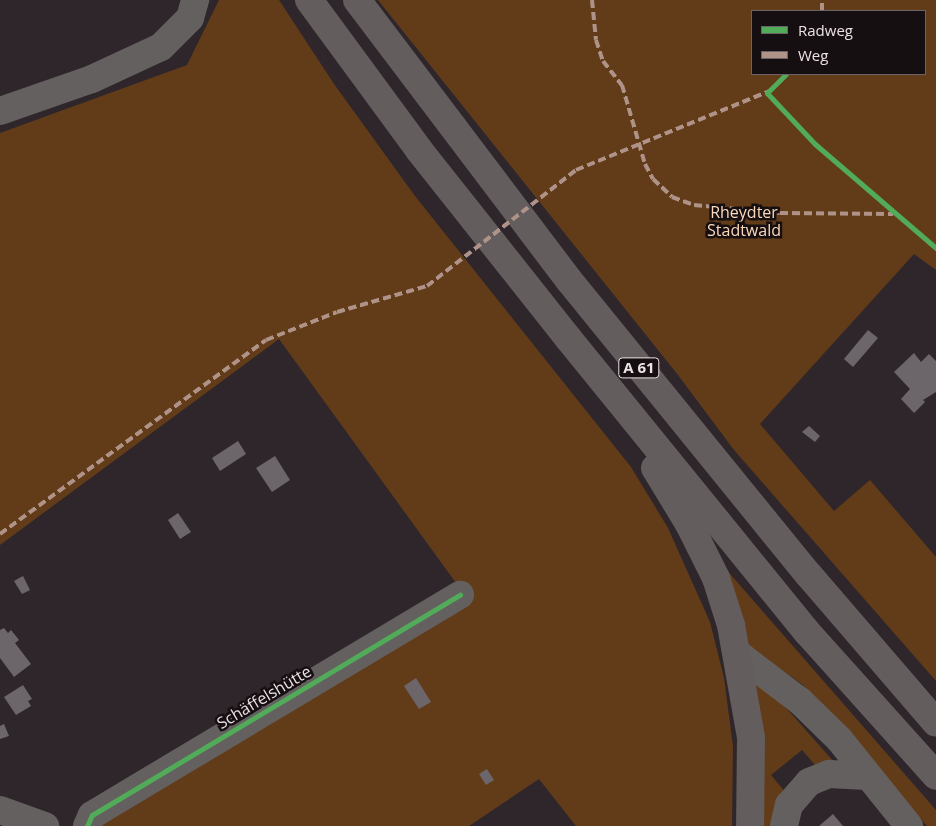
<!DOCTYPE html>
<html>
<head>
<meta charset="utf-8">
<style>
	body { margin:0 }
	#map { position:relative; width:936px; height:826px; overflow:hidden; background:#2e262a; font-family:"Open Sans",sans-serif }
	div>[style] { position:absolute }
	.green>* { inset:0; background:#623c19 }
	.building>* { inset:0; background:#6c666b }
	.minor>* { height:28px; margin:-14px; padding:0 14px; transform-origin:14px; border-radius:14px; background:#646060 }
	.highway>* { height:28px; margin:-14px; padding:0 14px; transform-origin:14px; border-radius:14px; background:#645d5e }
	.quiet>* { height:4px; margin-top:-2px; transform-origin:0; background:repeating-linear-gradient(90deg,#af9288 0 8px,transparent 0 12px) }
	.cycleway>* { height:5px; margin:-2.5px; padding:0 2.5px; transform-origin:2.5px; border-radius:2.5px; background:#51ab58 }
	span { translate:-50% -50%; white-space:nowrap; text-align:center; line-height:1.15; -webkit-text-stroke:5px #160f11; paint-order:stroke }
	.shield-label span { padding:1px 4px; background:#160f11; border:1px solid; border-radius:4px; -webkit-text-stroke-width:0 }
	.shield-label { font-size:15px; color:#ece1e5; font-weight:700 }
	.park-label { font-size:16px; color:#fcd8bb }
	.street-label { font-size:16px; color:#ece1e5 }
	.legend { position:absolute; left:751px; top:10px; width:175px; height:65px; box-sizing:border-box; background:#160f11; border:1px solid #6c6366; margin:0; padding:6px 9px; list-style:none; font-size:15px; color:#ece1e5 }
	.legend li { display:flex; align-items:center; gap:10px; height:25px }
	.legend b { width:25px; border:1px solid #6c6366 }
</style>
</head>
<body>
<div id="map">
	<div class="green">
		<i style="clip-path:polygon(219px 0,279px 0,334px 84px,415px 196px,631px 467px,668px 528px,710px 622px,724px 678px,733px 746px,732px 826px,576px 826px,539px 779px,469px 826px,100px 826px,464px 594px,279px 339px,0 545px,0 133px,187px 65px)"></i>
		<i style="clip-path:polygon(evenodd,378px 0,936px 0,936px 270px,914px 254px,760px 424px,834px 511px,870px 480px,936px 557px,936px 681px,734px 450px,678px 375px,378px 0,752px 11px,925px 11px,925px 74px,752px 74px,752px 11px)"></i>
		<i style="clip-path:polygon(704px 544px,936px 810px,936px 826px,927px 826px,802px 684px,746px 645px)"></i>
		<i style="clip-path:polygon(751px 680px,773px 693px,834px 762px,816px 766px,802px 750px,771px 775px,785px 792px,774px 826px,760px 826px)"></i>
	</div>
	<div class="building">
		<i style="clip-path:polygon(868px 330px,878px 338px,853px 367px,844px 359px)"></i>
		<i style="clip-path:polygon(914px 353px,921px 362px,929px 354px,936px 361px,936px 392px,923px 400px,925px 402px,914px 413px,901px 399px,910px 389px,894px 372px)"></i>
		<i style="clip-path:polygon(809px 426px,820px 436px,815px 442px,802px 432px)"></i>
		<i style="clip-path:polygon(238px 441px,246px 454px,220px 471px,212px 458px)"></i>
		<i style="clip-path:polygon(275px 456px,290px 480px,272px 492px,256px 468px)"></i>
		<i style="clip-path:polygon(178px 513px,191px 532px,180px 539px,168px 520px)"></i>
		<i style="clip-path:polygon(23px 576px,30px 590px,22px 594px,14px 581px)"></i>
		<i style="clip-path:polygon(4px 628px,8px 633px,11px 630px,19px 640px,15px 643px,31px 664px,14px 677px,0 658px,0 630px)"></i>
		<i style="clip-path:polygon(416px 678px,431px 702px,419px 709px,404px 686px)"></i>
		<i style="clip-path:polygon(23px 685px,32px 699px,28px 701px,31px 706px,16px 715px,4px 697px)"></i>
		<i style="clip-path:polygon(4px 724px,9px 736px,0 739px,0 726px)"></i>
		<i style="clip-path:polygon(487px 769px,494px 780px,486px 785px,479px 774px)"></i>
		<i style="clip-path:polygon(833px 814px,843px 826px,819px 826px)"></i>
	</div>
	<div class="minor">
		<i style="left:0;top:111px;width:97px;rotate:-19.2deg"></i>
		<i style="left:92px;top:79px;width:76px;rotate:-24.9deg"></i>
		<i style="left:161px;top:47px;width:41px;rotate:-45deg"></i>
		<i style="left:190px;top:18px;width:19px;rotate:-74deg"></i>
		<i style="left:738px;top:654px;width:78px;rotate:37.2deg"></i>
		<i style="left:800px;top:701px;width:54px;rotate:44.3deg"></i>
		<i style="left:839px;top:739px;width:112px;rotate:51.2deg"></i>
		<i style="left:0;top:810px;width:48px;rotate:19.6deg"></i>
		<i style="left:87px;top:826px;width:12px;rotate:-66deg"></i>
		<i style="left:92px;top:815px;width:429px;rotate:-30.9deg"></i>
		<i style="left:784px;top:826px;width:22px;rotate:-77deg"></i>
		<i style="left:789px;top:805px;width:30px;rotate:-49deg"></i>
		<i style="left:809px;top:782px;width:22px;rotate:-22deg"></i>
		<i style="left:829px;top:774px;width:38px;rotate:3deg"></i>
	</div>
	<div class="highway">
		<i style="left:309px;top:0;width:186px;rotate:53.7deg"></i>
		<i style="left:419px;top:150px;width:240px;rotate:51.6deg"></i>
		<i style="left:568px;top:338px;width:379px;rotate:50.9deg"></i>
		<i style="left:807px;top:632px;width:193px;rotate:48.1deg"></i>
		<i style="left:357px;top:0;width:350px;rotate:52.9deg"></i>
		<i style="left:568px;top:279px;width:380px;rotate:50.9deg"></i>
		<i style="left:808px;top:574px;width:196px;rotate:49.3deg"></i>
		<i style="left:655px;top:468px;width:66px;rotate:58.7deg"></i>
		<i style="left:689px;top:524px;width:60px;rotate:63.4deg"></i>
		<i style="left:716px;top:578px;width:49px;rotate:72.3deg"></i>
		<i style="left:731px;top:625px;width:114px;rotate:79.9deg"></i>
		<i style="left:751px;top:737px;width:89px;rotate:90.6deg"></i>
	</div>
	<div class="quiet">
		<i style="left:592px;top:0;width:40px;rotate:84.3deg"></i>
		<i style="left:596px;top:40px;width:22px;rotate:72deg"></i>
		<i style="left:603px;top:61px;width:31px;rotate:52deg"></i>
		<i style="left:622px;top:85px;width:82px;rotate:73.8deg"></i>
		<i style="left:645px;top:164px;width:17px;rotate:62deg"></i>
		<i style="left:653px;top:179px;width:26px;rotate:43deg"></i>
		<i style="left:672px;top:197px;width:23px;rotate:20deg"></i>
		<i style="left:694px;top:205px;width:86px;rotate:5.3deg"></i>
		<i style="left:780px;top:213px;width:113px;rotate:0.5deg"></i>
		<i style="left:822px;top:11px;width:11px;rotate:-90deg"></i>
		<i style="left:0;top:534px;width:329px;rotate:-36.1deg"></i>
		<i style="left:266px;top:340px;width:76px;rotate:-21.5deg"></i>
		<i style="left:337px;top:312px;width:94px;rotate:-16.1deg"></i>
		<i style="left:427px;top:286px;width:189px;rotate:-37.9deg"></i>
		<i style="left:576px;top:170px;width:209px;rotate:-22.2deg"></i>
	</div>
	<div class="cycleway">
		<i style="left:786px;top:74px;width:27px;rotate:135deg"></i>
		<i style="left:767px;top:93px;width:70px;rotate:46.7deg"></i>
		<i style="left:815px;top:144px;width:160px;rotate:40.7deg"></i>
		<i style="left:87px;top:826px;width:12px;rotate:-66deg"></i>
		<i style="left:92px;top:815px;width:429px;rotate:-30.9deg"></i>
	</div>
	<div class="shield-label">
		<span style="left:639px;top:368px">A 61</span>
	</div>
	<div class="park-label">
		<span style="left:744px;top:221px">Rheydter<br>Stadtwald</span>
	</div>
	<div class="street-label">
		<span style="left:264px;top:697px;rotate:-31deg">Schäffelshütte</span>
	</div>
	<ul class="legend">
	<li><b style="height:6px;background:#51ab58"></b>Radweg</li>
	<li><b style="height:6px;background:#af9288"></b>Weg</li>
	</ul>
</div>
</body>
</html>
